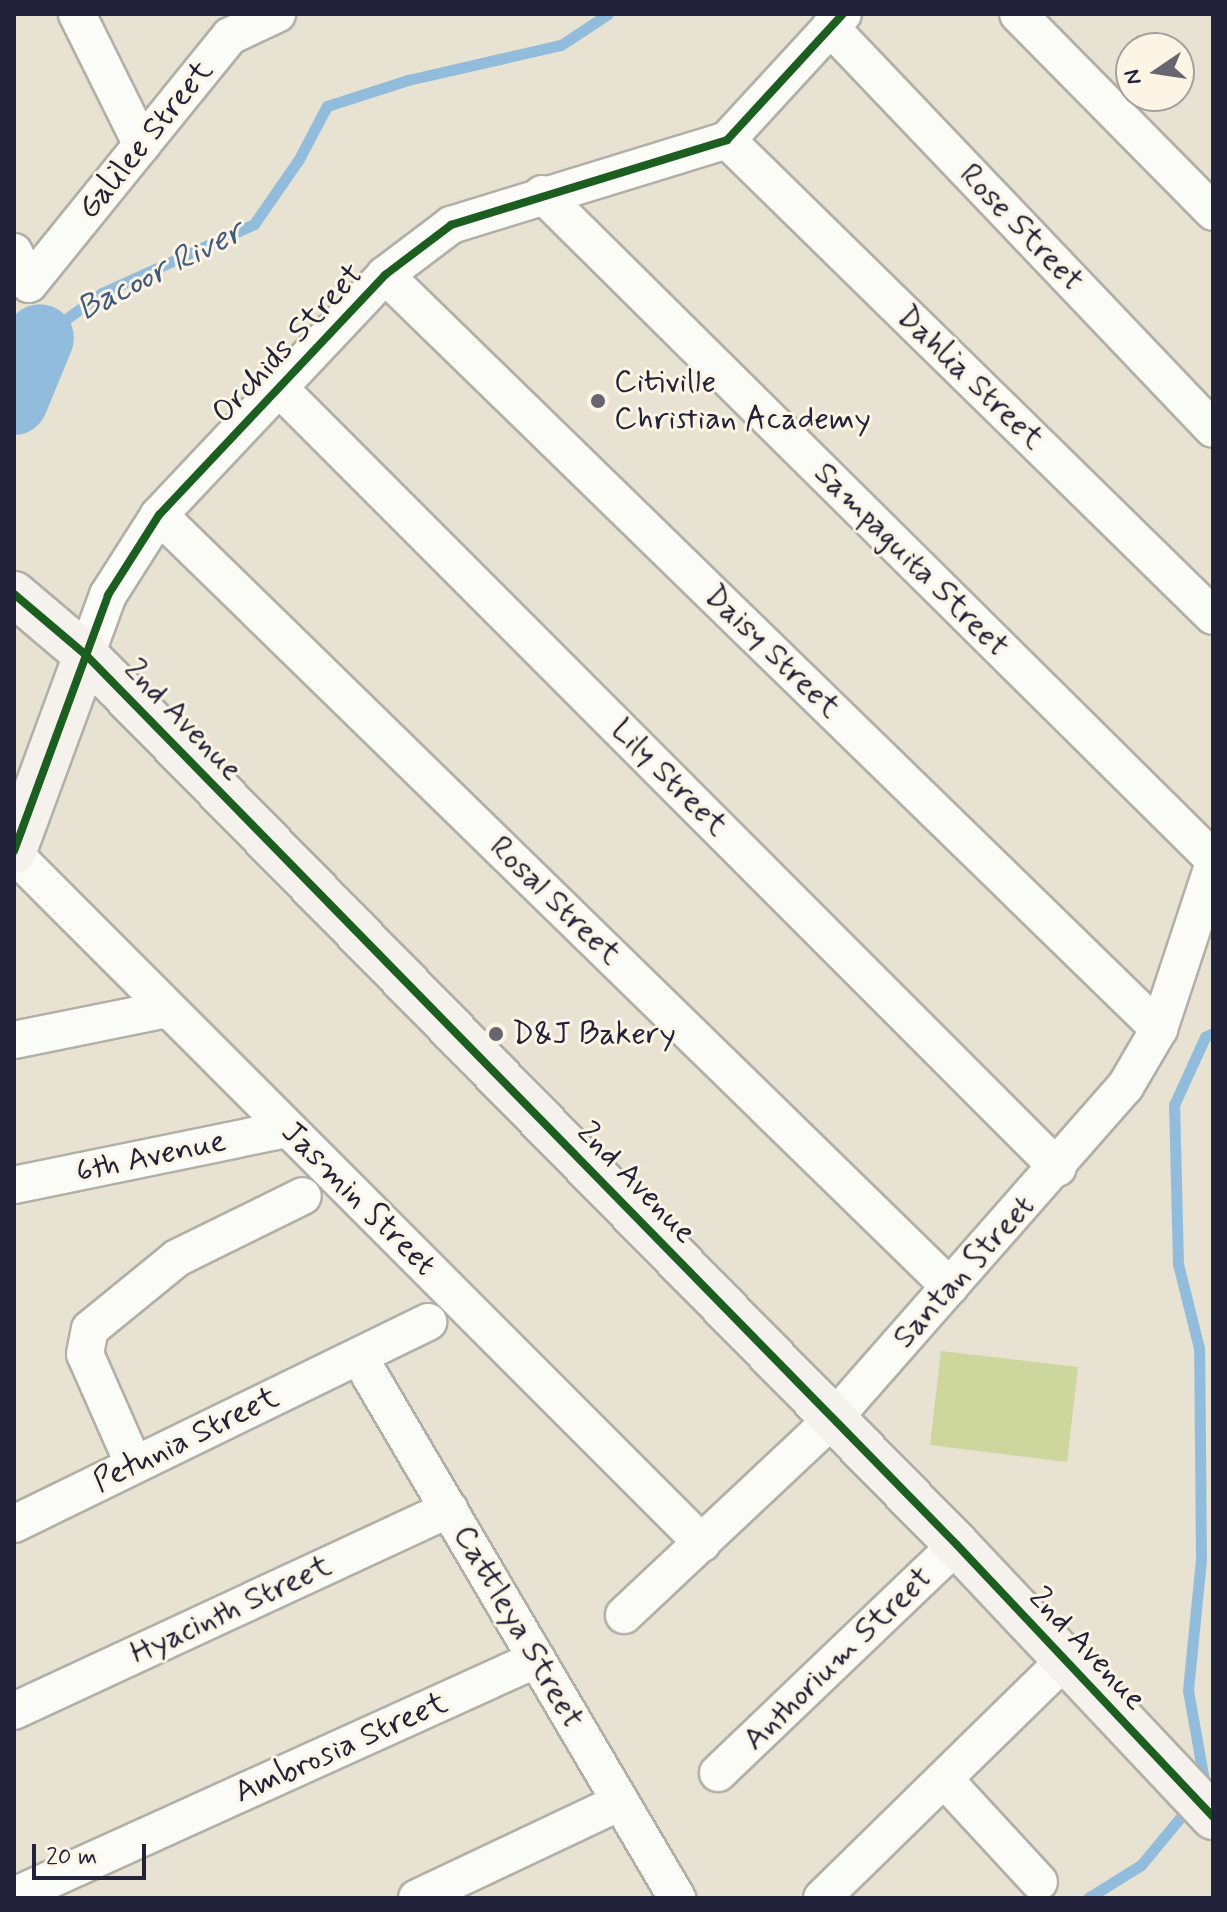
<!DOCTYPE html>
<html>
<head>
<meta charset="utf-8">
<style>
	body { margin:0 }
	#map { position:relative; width:1227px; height:1912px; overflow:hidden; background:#e7e2d1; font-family:Mynerve,sans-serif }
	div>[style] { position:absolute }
	.green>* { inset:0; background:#cdd69c }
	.stream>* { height:11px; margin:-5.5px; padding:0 5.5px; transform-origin:5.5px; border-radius:5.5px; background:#92bcdc }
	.river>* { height:68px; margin:-34px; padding:0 34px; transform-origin:34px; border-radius:34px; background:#92bcdc }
	.roads { filter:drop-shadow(2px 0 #b2afa7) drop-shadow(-2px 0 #b2afa7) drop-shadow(0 2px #b2afa7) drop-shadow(0 -2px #b2afa7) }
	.street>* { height:36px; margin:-18px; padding:0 18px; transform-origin:18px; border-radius:18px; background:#fbfbf8 }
	.secondary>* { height:44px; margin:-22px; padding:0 22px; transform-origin:22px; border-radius:22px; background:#f5f2ed }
	.cycleway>* { height:8px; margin:-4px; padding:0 4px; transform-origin:4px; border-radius:4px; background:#1b5e20 }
	.dots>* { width:22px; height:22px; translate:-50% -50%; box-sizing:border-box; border:4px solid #fcf5e5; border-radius:50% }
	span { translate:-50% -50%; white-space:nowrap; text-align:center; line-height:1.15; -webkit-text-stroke:6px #fcf5e5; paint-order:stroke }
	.street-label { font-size:32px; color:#22223b }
	.poi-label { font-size:32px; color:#22223b }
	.left { translate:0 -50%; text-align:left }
	.water-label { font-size:34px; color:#40597d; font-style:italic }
	.frame { position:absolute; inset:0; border:16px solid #22223b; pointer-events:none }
	.north { position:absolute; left:1115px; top:32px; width:80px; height:80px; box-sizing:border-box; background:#fcf5e5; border:2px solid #a5a1a1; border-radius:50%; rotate:257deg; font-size:22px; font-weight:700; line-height:32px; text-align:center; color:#22223b }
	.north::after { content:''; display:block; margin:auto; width:28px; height:36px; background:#676570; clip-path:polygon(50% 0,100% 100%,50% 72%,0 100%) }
	.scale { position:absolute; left:32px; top:1844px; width:114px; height:36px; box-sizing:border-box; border:4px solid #22223b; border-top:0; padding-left:10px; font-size:24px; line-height:28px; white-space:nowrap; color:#22223b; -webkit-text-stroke:6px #fcf5e5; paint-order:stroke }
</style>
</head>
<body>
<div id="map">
	<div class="green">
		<i style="clip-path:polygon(941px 1351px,1078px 1367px,1067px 1462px,930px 1445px)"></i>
	</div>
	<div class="stream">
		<i style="left:40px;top:338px;width:77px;rotate:-36deg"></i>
		<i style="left:102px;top:293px;width:167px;rotate:-24.4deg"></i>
		<i style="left:254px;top:224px;width:79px;rotate:-55.3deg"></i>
		<i style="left:299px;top:159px;width:60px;rotate:-62.2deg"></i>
		<i style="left:327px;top:106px;width:85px;rotate:-17.8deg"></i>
		<i style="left:408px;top:80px;width:157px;rotate:-12.9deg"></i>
		<i style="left:561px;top:45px;width:56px;rotate:-33.4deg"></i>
		<i style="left:1204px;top:1780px;width:91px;rotate:-100.1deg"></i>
		<i style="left:1188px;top:1690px;width:131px;rotate:-84.3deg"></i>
		<i style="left:1201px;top:1560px;width:212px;rotate:-90.5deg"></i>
		<i style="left:1199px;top:1348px;width:87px;rotate:-104deg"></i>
		<i style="left:1178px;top:1264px;width:159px;rotate:-91.4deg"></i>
		<i style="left:1174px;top:1105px;width:75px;rotate:-65.5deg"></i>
		<i style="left:1205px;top:1037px;width:9px;rotate:-27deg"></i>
		<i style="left:1088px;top:1898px;width:62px;rotate:-31.9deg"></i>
		<i style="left:1141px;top:1865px;width:60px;rotate:-50.4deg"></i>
	</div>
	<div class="river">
		<i style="left:14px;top:401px;width:68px;rotate:-67.6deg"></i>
	</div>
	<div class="roads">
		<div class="street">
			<i style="left:77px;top:14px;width:146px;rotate:63.6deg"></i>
			<i style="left:1018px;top:14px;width:278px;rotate:45.4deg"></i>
			<i style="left:830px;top:27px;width:555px;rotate:46.39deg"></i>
			<i style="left:727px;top:140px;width:680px;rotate:44.4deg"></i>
			<i style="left:542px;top:194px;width:945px;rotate:44.74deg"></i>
			<i style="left:14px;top:252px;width:35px;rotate:65deg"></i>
			<i style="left:29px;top:284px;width:319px;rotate:-51deg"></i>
			<i style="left:230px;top:36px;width:52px;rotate:-25.1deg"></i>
			<i style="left:385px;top:275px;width:1081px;rotate:44.25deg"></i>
			<i style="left:279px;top:388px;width:1102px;rotate:45.04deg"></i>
			<i style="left:159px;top:515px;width:1105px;rotate:44.3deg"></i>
			<i style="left:86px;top:655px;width:64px;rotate:-69.9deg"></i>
			<i style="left:108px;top:595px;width:95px;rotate:-57.5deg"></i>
			<i style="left:159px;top:515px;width:330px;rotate:-46.7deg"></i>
			<i style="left:385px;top:275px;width:83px;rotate:-37.1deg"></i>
			<i style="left:451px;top:225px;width:289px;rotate:-17.1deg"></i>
			<i style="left:727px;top:140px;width:171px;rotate:-47.4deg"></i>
			<i style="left:14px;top:854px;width:974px;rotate:45.04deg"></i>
			<i style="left:14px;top:1040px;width:157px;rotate:-11.4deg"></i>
			<i style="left:14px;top:1185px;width:279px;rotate:-11.6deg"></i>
			<i style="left:359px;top:1357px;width:628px;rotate:59.55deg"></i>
			<i style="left:134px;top:1465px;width:121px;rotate:-113.8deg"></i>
			<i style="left:85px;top:1354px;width:25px;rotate:-79deg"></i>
			<i style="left:90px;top:1329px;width:112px;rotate:-39.2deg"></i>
			<i style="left:177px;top:1258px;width:140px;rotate:-26.2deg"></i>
			<i style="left:14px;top:1524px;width:461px;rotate:-26deg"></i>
			<i style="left:624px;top:1615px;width:287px;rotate:-43.2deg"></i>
			<i style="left:833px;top:1419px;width:442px;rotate:-48.7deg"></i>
			<i style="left:1125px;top:1087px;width:67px;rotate:-59.6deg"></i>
			<i style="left:1159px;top:1029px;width:172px;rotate:-71.7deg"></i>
			<i style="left:14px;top:1711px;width:480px;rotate:-24.9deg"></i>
			<i style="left:718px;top:1773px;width:330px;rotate:-43.7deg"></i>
			<i style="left:944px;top:1779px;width:140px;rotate:47.3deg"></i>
			<i style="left:14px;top:1896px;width:574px;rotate:-24.38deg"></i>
			<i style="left:417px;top:1898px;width:225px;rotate:-25.3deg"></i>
			<i style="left:822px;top:1898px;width:340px;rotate:-44.4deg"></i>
		</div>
		<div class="secondary">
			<i style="left:14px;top:594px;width:94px;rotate:40.3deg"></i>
			<i style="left:86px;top:655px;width:1245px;rotate:45.62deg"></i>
			<i style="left:957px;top:1545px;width:374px;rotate:46.7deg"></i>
			<i style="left:14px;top:851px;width:209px;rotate:-69.8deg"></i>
		</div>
	</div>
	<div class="cycleway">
		<i style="left:14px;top:594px;width:94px;rotate:40.3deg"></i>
		<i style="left:86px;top:655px;width:1245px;rotate:45.62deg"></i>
		<i style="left:957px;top:1545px;width:374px;rotate:46.7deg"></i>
		<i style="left:14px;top:851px;width:273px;rotate:-69.8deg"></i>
		<i style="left:108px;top:595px;width:95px;rotate:-57.5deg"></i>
		<i style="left:159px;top:515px;width:330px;rotate:-46.7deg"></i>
		<i style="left:385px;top:275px;width:83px;rotate:-37.1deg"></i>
		<i style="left:451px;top:225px;width:289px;rotate:-17.1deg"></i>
		<i style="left:727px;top:140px;width:171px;rotate:-47.4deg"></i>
	</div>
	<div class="dots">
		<i style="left:598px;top:401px;background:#676570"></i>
		<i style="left:496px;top:1034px;background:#676570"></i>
	</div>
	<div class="street-label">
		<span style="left:146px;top:140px;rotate:-51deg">Galilee Street</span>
		<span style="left:1021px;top:228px;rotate:46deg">Rose Street</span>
		<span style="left:288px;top:344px;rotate:-47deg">Orchids Street</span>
		<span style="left:970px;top:378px;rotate:44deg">Dahlia Street</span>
		<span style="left:911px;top:560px;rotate:45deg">Sampaguita Street</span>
		<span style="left:772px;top:652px;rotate:44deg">Daisy Street</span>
		<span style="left:183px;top:720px;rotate:46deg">2nd Avenue</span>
		<span style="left:669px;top:778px;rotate:45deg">Lily Street</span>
		<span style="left:555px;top:901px;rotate:44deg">Rosal Street</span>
		<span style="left:151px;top:1157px;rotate:-12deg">6th Avenue</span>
		<span style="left:636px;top:1183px;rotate:46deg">2nd Avenue</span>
		<span style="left:358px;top:1199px;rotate:45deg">Jasmin Street</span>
		<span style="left:964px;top:1272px;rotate:-48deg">Santan Street</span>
		<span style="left:186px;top:1440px;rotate:-26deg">Petunia Street</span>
		<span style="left:231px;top:1610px;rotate:-25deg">Hyacinth Street</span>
		<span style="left:518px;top:1627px;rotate:60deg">Cattleya Street</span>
		<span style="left:1087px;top:1649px;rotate:47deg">2nd Avenue</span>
		<span style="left:838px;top:1659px;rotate:-44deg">Anthorium Street</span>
		<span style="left:341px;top:1748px;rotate:-24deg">Ambrosia Street</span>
	</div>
	<div class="poi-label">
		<span class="left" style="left:614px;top:401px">Citiville<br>Christian Academy</span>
		<span class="left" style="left:512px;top:1034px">D&amp;J Bakery</span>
	</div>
	<div class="water-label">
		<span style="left:160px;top:271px;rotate:-27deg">Bacoor River</span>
	</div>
	<div class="frame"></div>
	<div class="north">N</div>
	<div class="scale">20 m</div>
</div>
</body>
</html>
